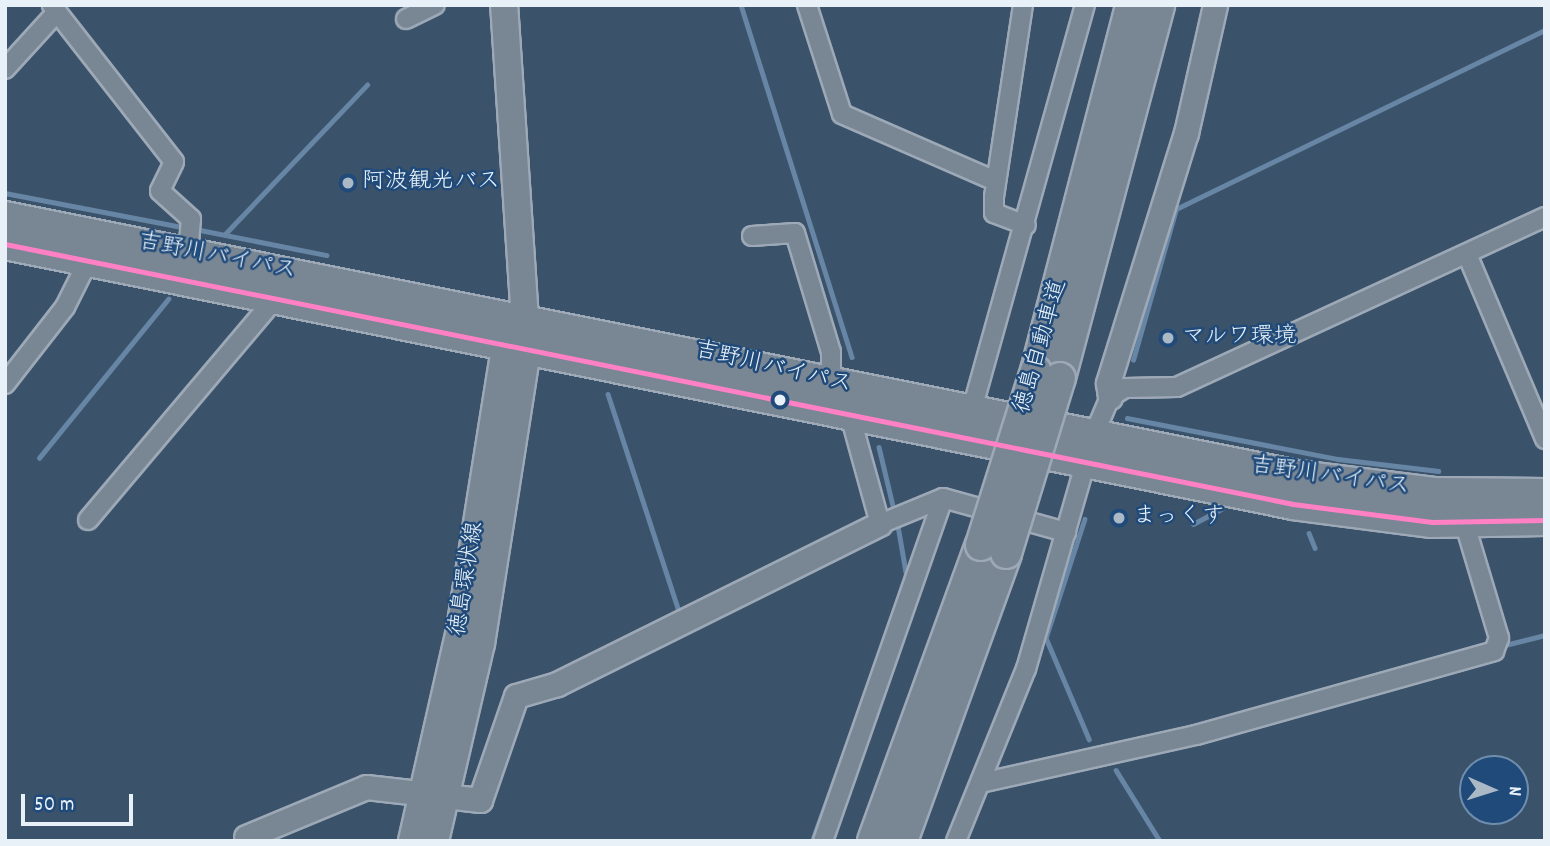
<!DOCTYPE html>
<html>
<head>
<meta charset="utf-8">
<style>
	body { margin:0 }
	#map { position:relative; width:1550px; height:846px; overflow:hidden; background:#3b526b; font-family:Dekko,"Klee One",sans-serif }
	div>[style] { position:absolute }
	.stream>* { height:4.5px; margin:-2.25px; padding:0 2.25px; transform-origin:2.25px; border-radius:2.25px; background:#6785a4 }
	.roads { filter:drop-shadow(2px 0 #9da9b6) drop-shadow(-2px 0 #9da9b6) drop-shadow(0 2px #9da9b6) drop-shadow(0 -2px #9da9b6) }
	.street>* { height:18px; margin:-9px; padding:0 9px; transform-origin:9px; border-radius:9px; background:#798694 }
	.secondary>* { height:23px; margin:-11.5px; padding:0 11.5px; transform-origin:11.5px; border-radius:11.5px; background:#798694 }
	.primary>* { height:26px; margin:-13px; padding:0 13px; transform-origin:13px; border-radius:13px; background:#798694 }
	.highway>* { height:30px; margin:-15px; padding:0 15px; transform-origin:15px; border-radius:15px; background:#798694 }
	.bridges { filter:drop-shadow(2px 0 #9da9b6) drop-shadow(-2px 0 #9da9b6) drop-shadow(0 2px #9da9b6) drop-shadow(0 -2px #9da9b6) }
	.highway-bridge>* { height:30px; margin:-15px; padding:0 15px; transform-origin:15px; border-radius:15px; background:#798694 }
	.bus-1>* { height:5px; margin:-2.5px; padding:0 2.5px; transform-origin:2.5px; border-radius:2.5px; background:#ff80c5 }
	.dots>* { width:19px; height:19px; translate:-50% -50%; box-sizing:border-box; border:4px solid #1f4a7a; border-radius:50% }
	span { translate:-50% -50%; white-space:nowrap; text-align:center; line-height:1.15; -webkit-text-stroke:5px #1f4a7a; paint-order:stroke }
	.poi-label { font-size:23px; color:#e8f1f8 }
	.left { translate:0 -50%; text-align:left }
	.street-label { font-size:23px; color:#e8f1f8 }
	.frame { position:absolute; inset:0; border:7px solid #e8f1f8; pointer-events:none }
	.north { position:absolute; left:1459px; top:755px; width:70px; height:70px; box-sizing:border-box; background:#1f4a7a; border:2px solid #6f8dac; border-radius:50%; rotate:93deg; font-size:19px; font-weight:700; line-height:28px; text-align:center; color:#e8f1f8 }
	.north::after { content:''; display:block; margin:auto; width:24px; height:32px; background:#abb9c7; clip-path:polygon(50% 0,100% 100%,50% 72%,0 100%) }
	.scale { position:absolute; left:21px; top:794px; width:112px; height:32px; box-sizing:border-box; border:4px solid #e8f1f8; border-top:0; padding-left:9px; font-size:21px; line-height:24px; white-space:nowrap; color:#e8f1f8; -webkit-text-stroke:5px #1f4a7a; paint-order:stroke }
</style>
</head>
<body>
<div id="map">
	<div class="stream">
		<i style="left:741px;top:5px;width:369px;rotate:72.5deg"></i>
		<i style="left:5px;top:193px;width:185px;rotate:10.9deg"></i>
		<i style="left:195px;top:229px;width:134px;rotate:11.2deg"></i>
		<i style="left:225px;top:234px;width:206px;rotate:-46.4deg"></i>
		<i style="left:1133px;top:360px;width:157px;rotate:-74.1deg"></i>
		<i style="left:1176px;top:209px;width:410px;rotate:-25.9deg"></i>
		<i style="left:608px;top:394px;width:228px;rotate:71.9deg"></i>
		<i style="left:1127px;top:418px;width:215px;rotate:11deg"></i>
		<i style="left:1338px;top:459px;width:101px;rotate:6.8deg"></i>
		<i style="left:879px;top:447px;width:69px;rotate:76.6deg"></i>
		<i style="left:39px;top:458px;width:205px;rotate:-50.9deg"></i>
		<i style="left:1085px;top:519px;width:125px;rotate:108.1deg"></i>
		<i style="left:1046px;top:638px;width:110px;rotate:66.9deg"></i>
		<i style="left:1193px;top:524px;width:32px;rotate:-28deg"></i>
		<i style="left:1309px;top:533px;width:16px;rotate:68deg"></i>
		<i style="left:889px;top:626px;width:54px;rotate:-71.6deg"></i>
		<i style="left:906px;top:575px;width:53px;rotate:-99.8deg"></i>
		<i style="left:1501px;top:646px;width:45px;rotate:-14deg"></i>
		<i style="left:1116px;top:770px;width:84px;rotate:58.2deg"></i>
		<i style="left:812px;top:841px;width:153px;rotate:-70.1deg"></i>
	</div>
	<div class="roads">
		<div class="street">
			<i style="left:807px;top:5px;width:114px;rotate:72.2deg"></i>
			<i style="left:842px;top:114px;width:167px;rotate:23.6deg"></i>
			<i style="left:1023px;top:5px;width:194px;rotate:98.6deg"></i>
			<i style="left:994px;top:197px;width:16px;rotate:90deg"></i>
			<i style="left:994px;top:213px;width:34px;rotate:21deg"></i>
			<i style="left:57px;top:12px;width:190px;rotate:52deg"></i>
			<i style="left:174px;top:162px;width:32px;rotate:116deg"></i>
			<i style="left:160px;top:191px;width:42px;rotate:42.1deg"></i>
			<i style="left:191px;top:219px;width:34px;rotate:95deg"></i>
			<i style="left:406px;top:19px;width:32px;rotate:-26deg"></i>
			<i style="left:5px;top:69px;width:77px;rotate:-47.6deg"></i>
			<i style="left:57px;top:12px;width:9px;rotate:-126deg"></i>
			<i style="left:752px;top:236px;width:43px;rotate:-4deg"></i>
			<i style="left:795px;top:233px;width:124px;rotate:73.2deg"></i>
			<i style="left:831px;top:352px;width:30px;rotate:90deg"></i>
			<i style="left:1467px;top:254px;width:201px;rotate:67.1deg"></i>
			<i style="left:5px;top:384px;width:98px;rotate:-52.1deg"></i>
			<i style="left:65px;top:307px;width:51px;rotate:-63.4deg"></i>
			<i style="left:971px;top:413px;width:424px;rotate:-74.4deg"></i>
			<i style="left:850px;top:415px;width:113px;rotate:74.6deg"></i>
			<i style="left:880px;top:524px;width:68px;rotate:-22.4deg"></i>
			<i style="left:943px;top:498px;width:128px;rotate:15.5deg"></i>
			<i style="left:88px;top:520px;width:287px;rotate:-49.8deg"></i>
			<i style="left:985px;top:782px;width:216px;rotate:-12.6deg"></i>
			<i style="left:1196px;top:735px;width:310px;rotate:-15.7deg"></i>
			<i style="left:1494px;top:651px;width:14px;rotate:-69deg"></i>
			<i style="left:1499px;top:638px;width:128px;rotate:-106.7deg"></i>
			<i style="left:823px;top:841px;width:363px;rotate:-70.7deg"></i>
			<i style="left:956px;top:841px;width:186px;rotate:-67.9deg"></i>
			<i style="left:1026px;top:669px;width:241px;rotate:-73.9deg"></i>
			<i style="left:1093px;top:437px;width:43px;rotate:-67deg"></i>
			<i style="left:1110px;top:397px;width:17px;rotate:-31deg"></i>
			<i style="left:1125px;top:388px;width:52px;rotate:-1.1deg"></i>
			<i style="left:1177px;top:387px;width:405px;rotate:-24.8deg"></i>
		</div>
		<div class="secondary">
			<i style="left:1110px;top:397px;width:14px;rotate:-98deg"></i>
			<i style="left:1108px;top:383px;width:262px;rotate:-72.7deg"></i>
			<i style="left:1186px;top:133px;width:131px;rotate:-77.2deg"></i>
			<i style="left:246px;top:837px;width:130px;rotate:-22.6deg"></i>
			<i style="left:366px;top:787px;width:115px;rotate:6.5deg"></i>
			<i style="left:480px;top:800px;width:110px;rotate:-70.9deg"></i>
			<i style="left:516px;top:696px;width:43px;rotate:-16.3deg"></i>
			<i style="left:557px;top:684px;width:360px;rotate:-26.4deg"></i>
		</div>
		<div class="primary">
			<i style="left:412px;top:841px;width:217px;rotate:-77.2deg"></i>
			<i style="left:460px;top:629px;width:286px;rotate:-80.9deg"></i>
			<i style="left:505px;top:347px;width:20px;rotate:-63deg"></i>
			<i style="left:435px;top:841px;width:202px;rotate:-76.9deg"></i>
			<i style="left:481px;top:644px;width:298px;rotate:-81.1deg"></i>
			<i style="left:527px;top:350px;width:346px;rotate:-93.8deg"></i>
		</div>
		<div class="highway">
			<i style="left:5px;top:217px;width:1319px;rotate:11.33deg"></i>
			<i style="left:1298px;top:476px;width:137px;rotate:7.1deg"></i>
			<i style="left:1434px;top:493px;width:111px;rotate:0.5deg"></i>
			<i style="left:5px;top:244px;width:1314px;rotate:11.41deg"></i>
			<i style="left:1293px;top:504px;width:140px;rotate:7.4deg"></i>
			<i style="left:1432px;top:522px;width:113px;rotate:-1deg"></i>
			<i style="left:1036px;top:371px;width:378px;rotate:-75.4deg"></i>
			<i style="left:1060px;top:378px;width:386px;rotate:-75.1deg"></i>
			<i style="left:873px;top:841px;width:315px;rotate:-70deg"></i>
			<i style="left:902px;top:841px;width:306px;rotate:-70.1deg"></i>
		</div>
	</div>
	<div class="bridges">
		<div class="highway-bridge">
			<i style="left:981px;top:545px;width:182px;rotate:-72.5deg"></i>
			<i style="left:1006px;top:553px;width:183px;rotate:-72.9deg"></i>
		</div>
	</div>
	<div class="bus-1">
		<i style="left:5px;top:244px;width:1314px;rotate:11.41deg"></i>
		<i style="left:1293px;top:504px;width:140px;rotate:7.4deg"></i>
		<i style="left:1432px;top:522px;width:113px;rotate:-1deg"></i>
	</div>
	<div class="dots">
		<i style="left:348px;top:183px;background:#abb9c7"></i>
		<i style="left:1168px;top:338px;background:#abb9c7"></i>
		<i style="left:780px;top:400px;background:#e8f1f8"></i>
		<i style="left:1119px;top:518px;background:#abb9c7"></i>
	</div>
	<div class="poi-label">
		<span class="left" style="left:362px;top:183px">阿波観光バス</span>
		<span class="left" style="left:1182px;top:338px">マルワ環境</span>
		<span class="left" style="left:1133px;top:518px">まっくす</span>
	</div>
	<div class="street-label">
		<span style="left:217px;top:258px;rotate:11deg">吉野川バイパス</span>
		<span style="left:1042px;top:347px;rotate:-74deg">徳島自動車道</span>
		<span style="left:773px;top:369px;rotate:13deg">吉野川バイパス</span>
		<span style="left:1330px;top:478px;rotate:8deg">吉野川バイパス</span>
		<span style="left:468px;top:579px;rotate:-81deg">徳島環状線</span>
	</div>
	<div class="frame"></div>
	<div class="north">N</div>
	<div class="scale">50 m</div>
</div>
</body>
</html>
